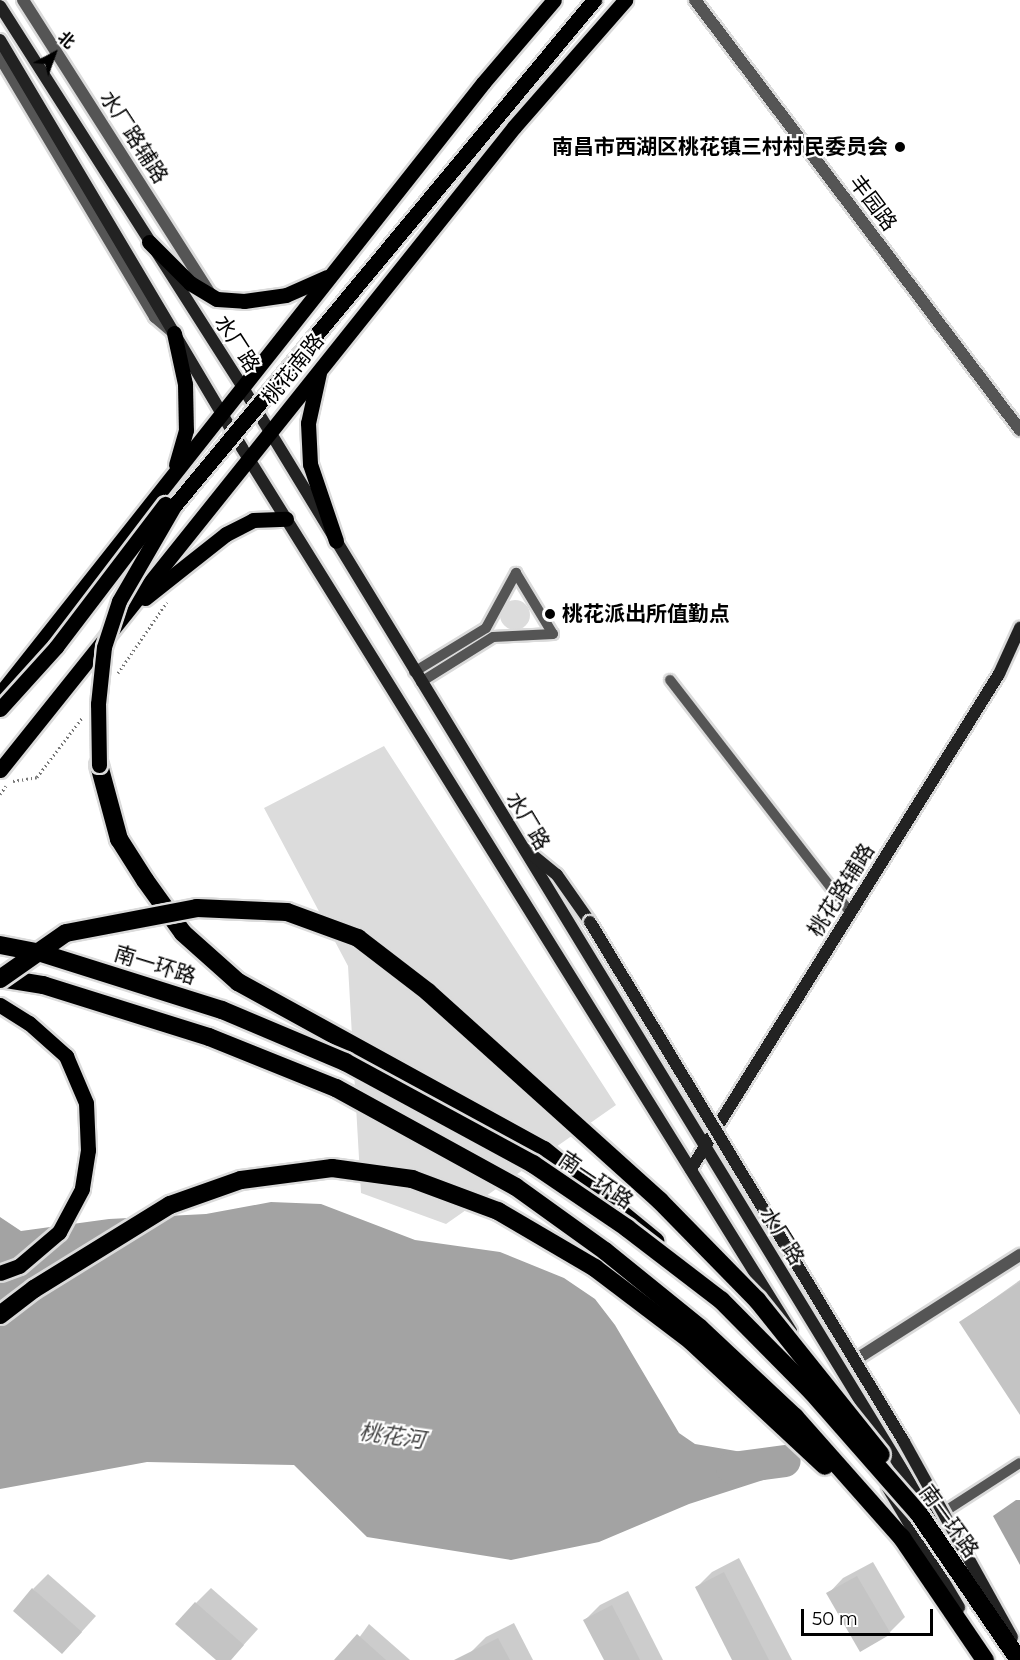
<!DOCTYPE html>
<html>
<head>
<meta charset="utf-8">
<style>
	body { margin:0 }
	#map { position:relative; width:1020px; height:1660px; overflow:hidden; background:#fff; font-family:Montserrat,"Noto Sans SC",sans-serif }
	div>[style] { position:absolute }
	.green>* { inset:0; background:#dcdcdc }
	.round { border-radius:50% }
	.water>* { inset:0; background:#a3a3a3 }
	.shadow>* { inset:0; background:#0003 }
	.river>* { height:32px; margin:-16px; padding:0 16px; transform-origin:16px; border-radius:16px; background:#a3a3a3 }
	.building>* { inset:0; background:#c4c4c4 }
	.path>* { height:3px; margin-top:-1.5px; transform-origin:0; background:repeating-linear-gradient(90deg,#777 0 1.5px,transparent 0 4.5px) }
	.roads { filter:drop-shadow(2px 0 #dbdbdb) drop-shadow(-2px 0 #dbdbdb) drop-shadow(0 2px #dbdbdb) drop-shadow(0 -2px #dbdbdb) }
	.lane>* { height:10px; margin:-5px; padding:0 5px; transform-origin:5px; border-radius:5px; background:#555 }
	.street>* { height:12px; margin:-6px; padding:0 6px; transform-origin:6px; border-radius:6px; background:#555 }
	.secondary>* { height:12px; margin:-6px; padding:0 6px; transform-origin:6px; border-radius:6px; background:#222 }
	.primary>* { height:15px; margin:-7.5px; padding:0 7.5px; transform-origin:7.5px; border-radius:7.5px; background:#000 }
	.highway>* { height:18px; margin:-9px; padding:0 9px; transform-origin:9px; border-radius:9px; background:#000 }
	.bridges { filter:drop-shadow(2px 0 #dbdbdb) drop-shadow(-2px 0 #dbdbdb) drop-shadow(0 2px #dbdbdb) drop-shadow(0 -2px #dbdbdb) }
	.secondary-bridge>* { height:12px; margin:-6px; padding:0 6px; transform-origin:6px; border-radius:6px; background:#222 }
	.primary-bridge>* { height:15px; margin:-7.5px; padding:0 7.5px; transform-origin:7.5px; border-radius:7.5px; background:#000 }
	.highway-bridge>* { height:18px; margin:-9px; padding:0 9px; transform-origin:9px; border-radius:9px; background:#000 }
	.dots>* { width:16px; height:16px; translate:-50% -50%; box-sizing:border-box; border:3px solid #fff; border-radius:50% }
	span { translate:-50% -50%; white-space:nowrap; text-align:center; line-height:1.15; -webkit-text-stroke:4.5px #fff; paint-order:stroke }
	.street-label { font-size:21px; color:#000 }
	.poi-label { font-size:21px; color:#000; font-weight:700 }
	.right { translate:-100% -50%; text-align:right }
	.left { translate:0 -50%; text-align:left }
	.water-label { font-size:22px; color:#444; font-style:italic }
	.north { position:absolute; left:24px; top:24px; width:60px; height:60px; -webkit-text-stroke:4px #fff; paint-order:stroke; rotate:41deg; font-size:16px; font-weight:700; line-height:24px; text-align:center; color:#000 }
	.north::after { content:''; display:block; margin:auto; width:21px; height:27px; background:#000; clip-path:polygon(50% 0,100% 100%,50% 72%,0 100%) }
	.scale { position:absolute; left:801px; top:1609px; width:132px; height:27px; box-sizing:border-box; border:3px solid #000; border-top:0; padding-left:8px; font-size:18px; line-height:21px; white-space:nowrap; color:#000; -webkit-text-stroke:4px #fff; paint-order:stroke }
</style>
</head>
<body>
<div id="map">
	<div class="green">
		<i class="round" style="left:500px;top:600px;width:30px;height:30px"></i>
		<i style="clip-path:polygon(384px 746px,616px 1105px,446px 1224px,361px 1193px,348px 966px,264px 808px)"></i>
	</div>
	<div class="water">
		<i style="clip-path:polygon(271px 1202px,321px 1204px,415px 1240px,500px 1252px,564px 1278px,595px 1299px,615px 1325px,679px 1433px,695px 1444px,772px 1457px,776px 1476px,689px 1504px,599px 1542px,511px 1560px,367px 1537px,294px 1465px,147px 1462px,0 1489px,0 1217px,21px 1231px,109px 1219px,206px 1214px)"></i>
		<i style="clip-path:polygon(1016px 1500px,1020px 1500px,1020px 1565px,993px 1516px)"></i>
	</div>
	<div class="shadow">
		<i style="clip-path:polygon(1020px 1280px,1020px 1413px,961px 1322px)"></i>
		<i style="clip-path:polygon(739px 1558px,792px 1660px,734px 1660px,697px 1587px,712px 1572px)"></i>
		<i style="clip-path:polygon(873px 1562px,905px 1617px,890px 1632px,828px 1594px,843px 1578px)"></i>
		<i style="clip-path:polygon(48px 1574px,96px 1616px,77px 1637px,33px 1589px)"></i>
		<i style="clip-path:polygon(211px 1588px,258px 1629px,230px 1660px,219px 1660px,196px 1603px)"></i>
		<i style="clip-path:polygon(628px 1591px,663px 1660px,606px 1660px,585px 1620px,600px 1605px)"></i>
		<i style="clip-path:polygon(514px 1623px,533px 1660px,475px 1660px,471px 1652px,486px 1637px)"></i>
		<i style="clip-path:polygon(369px 1624px,410px 1660px,343px 1660px)"></i>
	</div>
	<div class="river">
		<i style="left:732px;top:1468px;width:53px;rotate:-7.5deg"></i>
	</div>
	<div class="building">
		<i style="clip-path:polygon(1020px 1282px,1020px 1415px,959px 1322px)"></i>
		<i style="clip-path:polygon(724px 1572px,769px 1660px,732px 1660px,695px 1587px)"></i>
		<i style="clip-path:polygon(857px 1576px,891px 1634px,860px 1652px,826px 1593px)"></i>
		<i style="clip-path:polygon(32px 1588px,82px 1632px,62px 1654px,13px 1611px)"></i>
		<i style="clip-path:polygon(195px 1602px,244px 1645px,231px 1660px,216px 1660px,175px 1624px)"></i>
		<i style="clip-path:polygon(612px 1605px,640px 1660px,604px 1660px,583px 1620px)"></i>
		<i style="clip-path:polygon(357px 1634px,386px 1660px,334px 1660px)"></i>
		<i style="clip-path:polygon(498px 1638px,510px 1660px,454px 1660px)"></i>
	</div>
	<div class="path">
		<i style="left:118px;top:673px;width:86px;rotate:-55.4deg"></i>
		<i style="left:13px;top:781px;width:24px;rotate:-9deg"></i>
		<i style="left:37px;top:777px;width:74px;rotate:-52.7deg"></i>
		<i style="left:0;top:794px;width:10px;rotate:-53deg"></i>
	</div>
	<div class="roads">
		<div class="lane">
			<i style="left:414px;top:672px;width:84px;rotate:-31.4deg"></i>
			<i style="left:486px;top:628px;width:63px;rotate:-61.4deg"></i>
			<i style="left:516px;top:573px;width:71px;rotate:58.8deg"></i>
			<i style="left:553px;top:634px;width:60px;rotate:177.1deg"></i>
			<i style="left:493px;top:637px;width:85px;rotate:148deg"></i>
			<i style="left:670px;top:680px;width:294px;rotate:52.2deg"></i>
			<i style="left:933px;top:1519px;width:103px;rotate:-32.8deg"></i>
		</div>
		<div class="street">
			<i style="left:23px;top:0;width:350px;rotate:57.5deg"></i>
			<i style="left:695px;top:0;width:539px;rotate:52.92deg"></i>
			<i style="left:0;top:57px;width:303px;rotate:59.2deg"></i>
			<i style="left:155px;top:317px;width:23px;rotate:40deg"></i>
			<i style="left:855px;top:1360px;width:196px;rotate:-32.5deg"></i>
		</div>
		<div class="secondary">
			<i style="left:0;top:6px;width:451px;rotate:57.5deg"></i>
			<i style="left:242px;top:386px;width:1330px;rotate:58.65deg"></i>
			<i style="left:0;top:40px;width:474px;rotate:59.3deg"></i>
			<i style="left:242px;top:448px;width:1040px;rotate:58.13deg"></i>
			<i style="left:525px;top:849px;width:41px;rotate:39.1deg"></i>
			<i style="left:557px;top:875px;width:57px;rotate:54.9deg"></i>
			<i style="left:691px;top:1169px;width:583px;rotate:-58.11deg"></i>
			<i style="left:999px;top:674px;width:51px;rotate:-65.5deg"></i>
			<i style="left:888px;top:1488px;width:139px;rotate:59.2deg"></i>
		</div>
		<div class="primary">
			<i style="left:149px;top:242px;width:58px;rotate:45deg"></i>
			<i style="left:190px;top:283px;width:31px;rotate:31deg"></i>
			<i style="left:217px;top:299px;width:27px;rotate:4deg"></i>
			<i style="left:244px;top:301px;width:42px;rotate:-8.1deg"></i>
			<i style="left:286px;top:295px;width:45px;rotate:-23.7deg"></i>
			<i style="left:174px;top:333px;width:52px;rotate:77.8deg"></i>
			<i style="left:185px;top:384px;width:46px;rotate:88.8deg"></i>
			<i style="left:186px;top:430px;width:36px;rotate:106deg"></i>
			<i style="left:319px;top:373px;width:51px;rotate:102.4deg"></i>
			<i style="left:308px;top:423px;width:41px;rotate:87.2deg"></i>
			<i style="left:310px;top:464px;width:81px;rotate:71.3deg"></i>
			<i style="left:145px;top:598px;width:103px;rotate:-38.3deg"></i>
			<i style="left:226px;top:534px;width:30px;rotate:-27deg"></i>
			<i style="left:253px;top:520px;width:33px;rotate:-2deg"></i>
			<i style="left:0;top:694px;width:779px;rotate:-51.67deg"></i>
			<i style="left:483px;top:83px;width:109px;rotate:-49.5deg"></i>
			<i style="left:0;top:770px;width:823px;rotate:-51.36deg"></i>
			<i style="left:514px;top:127px;width:169px;rotate:-48.8deg"></i>
			<i style="left:0;top:1005px;width:34px;rotate:32deg"></i>
			<i style="left:29px;top:1023px;width:50px;rotate:41.7deg"></i>
			<i style="left:66px;top:1056px;width:51px;rotate:66.9deg"></i>
			<i style="left:86px;top:1103px;width:47px;rotate:87.6deg"></i>
			<i style="left:88px;top:1150px;width:39px;rotate:99deg"></i>
			<i style="left:82px;top:1189px;width:49px;rotate:118.1deg"></i>
			<i style="left:59px;top:1232px;width:52px;rotate:139.6deg"></i>
			<i style="left:19px;top:1266px;width:20px;rotate:160deg"></i>
		</div>
		<div class="highway">
			<i style="left:99px;top:765px;width:77px;rotate:74.9deg"></i>
			<i style="left:119px;top:839px;width:49px;rotate:57.6deg"></i>
			<i style="left:145px;top:880px;width:65px;rotate:54.4deg"></i>
			<i style="left:183px;top:933px;width:74px;rotate:41.7deg"></i>
			<i style="left:238px;top:982px;width:349px;rotate:28.8deg"></i>
			<i style="left:544px;top:1150px;width:144px;rotate:39.3deg"></i>
			<i style="left:0;top:978px;width:44px;rotate:9.2deg"></i>
			<i style="left:43px;top:985px;width:174px;rotate:17.4deg"></i>
			<i style="left:209px;top:1037px;width:137px;rotate:21.9deg"></i>
			<i style="left:336px;top:1088px;width:205px;rotate:28.8deg"></i>
			<i style="left:516px;top:1187px;width:110px;rotate:35.7deg"></i>
			<i style="left:605px;top:1251px;width:122px;rotate:39deg"></i>
			<i style="left:700px;top:1328px;width:130px;rotate:43.1deg"></i>
			<i style="left:795px;top:1417px;width:162px;rotate:48.5deg"></i>
			<i style="left:902px;top:1538px;width:148px;rotate:55.8deg"></i>
			<i style="left:0;top:1315px;width:43px;rotate:-37.4deg"></i>
			<i style="left:34px;top:1289px;width:160px;rotate:-31.7deg"></i>
			<i style="left:170px;top:1205px;width:75px;rotate:-19.4deg"></i>
			<i style="left:241px;top:1180px;width:92px;rotate:-7.5deg"></i>
			<i style="left:332px;top:1168px;width:81px;rotate:7.8deg"></i>
			<i style="left:412px;top:1179px;width:92px;rotate:20.4deg"></i>
			<i style="left:498px;top:1211px;width:113px;rotate:30.4deg"></i>
			<i style="left:595px;top:1268px;width:121px;rotate:37.2deg"></i>
			<i style="left:691px;top:1341px;width:183px;rotate:43deg"></i>
		</div>
	</div>
	<div class="bridges">
		<div class="secondary-bridge">
			<i style="left:590px;top:922px;width:607px;rotate:58.87deg"></i>
			<i style="left:904px;top:1442px;width:223px;rotate:61deg"></i>
		</div>
		<div class="primary-bridge">
			<i style="left:0;top:709px;width:84px;rotate:-47.9deg"></i>
			<i style="left:56px;top:647px;width:180px;rotate:-52.7deg"></i>
			<i style="left:99px;top:765px;width:61px;rotate:-90.9deg"></i>
			<i style="left:98px;top:704px;width:57px;rotate:-84deg"></i>
			<i style="left:104px;top:647px;width:48px;rotate:-71.9deg"></i>
			<i style="left:119px;top:601px;width:110px;rotate:-59.9deg"></i>
			<i style="left:174px;top:506px;width:658px;rotate:-50.31deg"></i>
		</div>
		<div class="highway-bridge">
			<i style="left:0;top:945px;width:42px;rotate:11deg"></i>
			<i style="left:41px;top:953px;width:190px;rotate:17.5deg"></i>
			<i style="left:222px;top:1010px;width:134px;rotate:22.9deg"></i>
			<i style="left:345px;top:1062px;width:214px;rotate:28.5deg"></i>
			<i style="left:533px;top:1164px;width:114px;rotate:34.2deg"></i>
			<i style="left:627px;top:1228px;width:118px;rotate:37.5deg"></i>
			<i style="left:721px;top:1300px;width:129px;rotate:45.3deg"></i>
			<i style="left:812px;top:1392px;width:162px;rotate:48.7deg"></i>
			<i style="left:919px;top:1514px;width:177px;rotate:55.6deg"></i>
			<i style="left:0;top:979px;width:80px;rotate:-34.9deg"></i>
			<i style="left:66px;top:933px;width:133px;rotate:-10.8deg"></i>
			<i style="left:197px;top:908px;width:90px;rotate:2.5deg"></i>
			<i style="left:287px;top:912px;width:76px;rotate:20.1deg"></i>
			<i style="left:358px;top:938px;width:88px;rotate:37.6deg"></i>
			<i style="left:428px;top:992px;width:312px;rotate:42deg"></i>
			<i style="left:660px;top:1201px;width:139px;rotate:45.6deg"></i>
			<i style="left:757px;top:1300px;width:198px;rotate:51.3deg"></i>
		</div>
	</div>
	<div class="dots">
		<i style="left:900px;top:147px;background:#000"></i>
		<i style="left:550px;top:614px;background:#000"></i>
	</div>
	<div class="street-label">
		<span style="left:134px;top:137px;rotate:57deg">水厂路辅路</span>
		<span style="left:873px;top:203px;rotate:53deg">丰园路</span>
		<span style="left:237px;top:344px;rotate:57deg">水厂路</span>
		<span style="left:293px;top:369px;rotate:-51deg">桃花南路</span>
		<span style="left:528px;top:821px;rotate:59deg">水厂路</span>
		<span style="left:841px;top:890px;rotate:-58deg">桃花路辅路</span>
		<span style="left:155px;top:965px;rotate:17deg">南一环路</span>
		<span style="left:596px;top:1180px;rotate:34deg">南一环路</span>
		<span style="left:782px;top:1236px;rotate:58deg">水厂路</span>
		<span style="left:949px;top:1521px;rotate:54deg">南一环路</span>
	</div>
	<div class="poi-label">
		<span class="right" style="left:888px;top:147px">南昌市西湖区桃花镇三村村民委员会</span>
		<span class="left" style="left:562px;top:614px">桃花派出所值勤点</span>
	</div>
	<div class="water-label">
		<span style="left:392px;top:1436px;rotate:8deg">桃花河</span>
	</div>
	<div class="north">北</div>
	<div class="scale">50 m</div>
</div>
</body>
</html>
